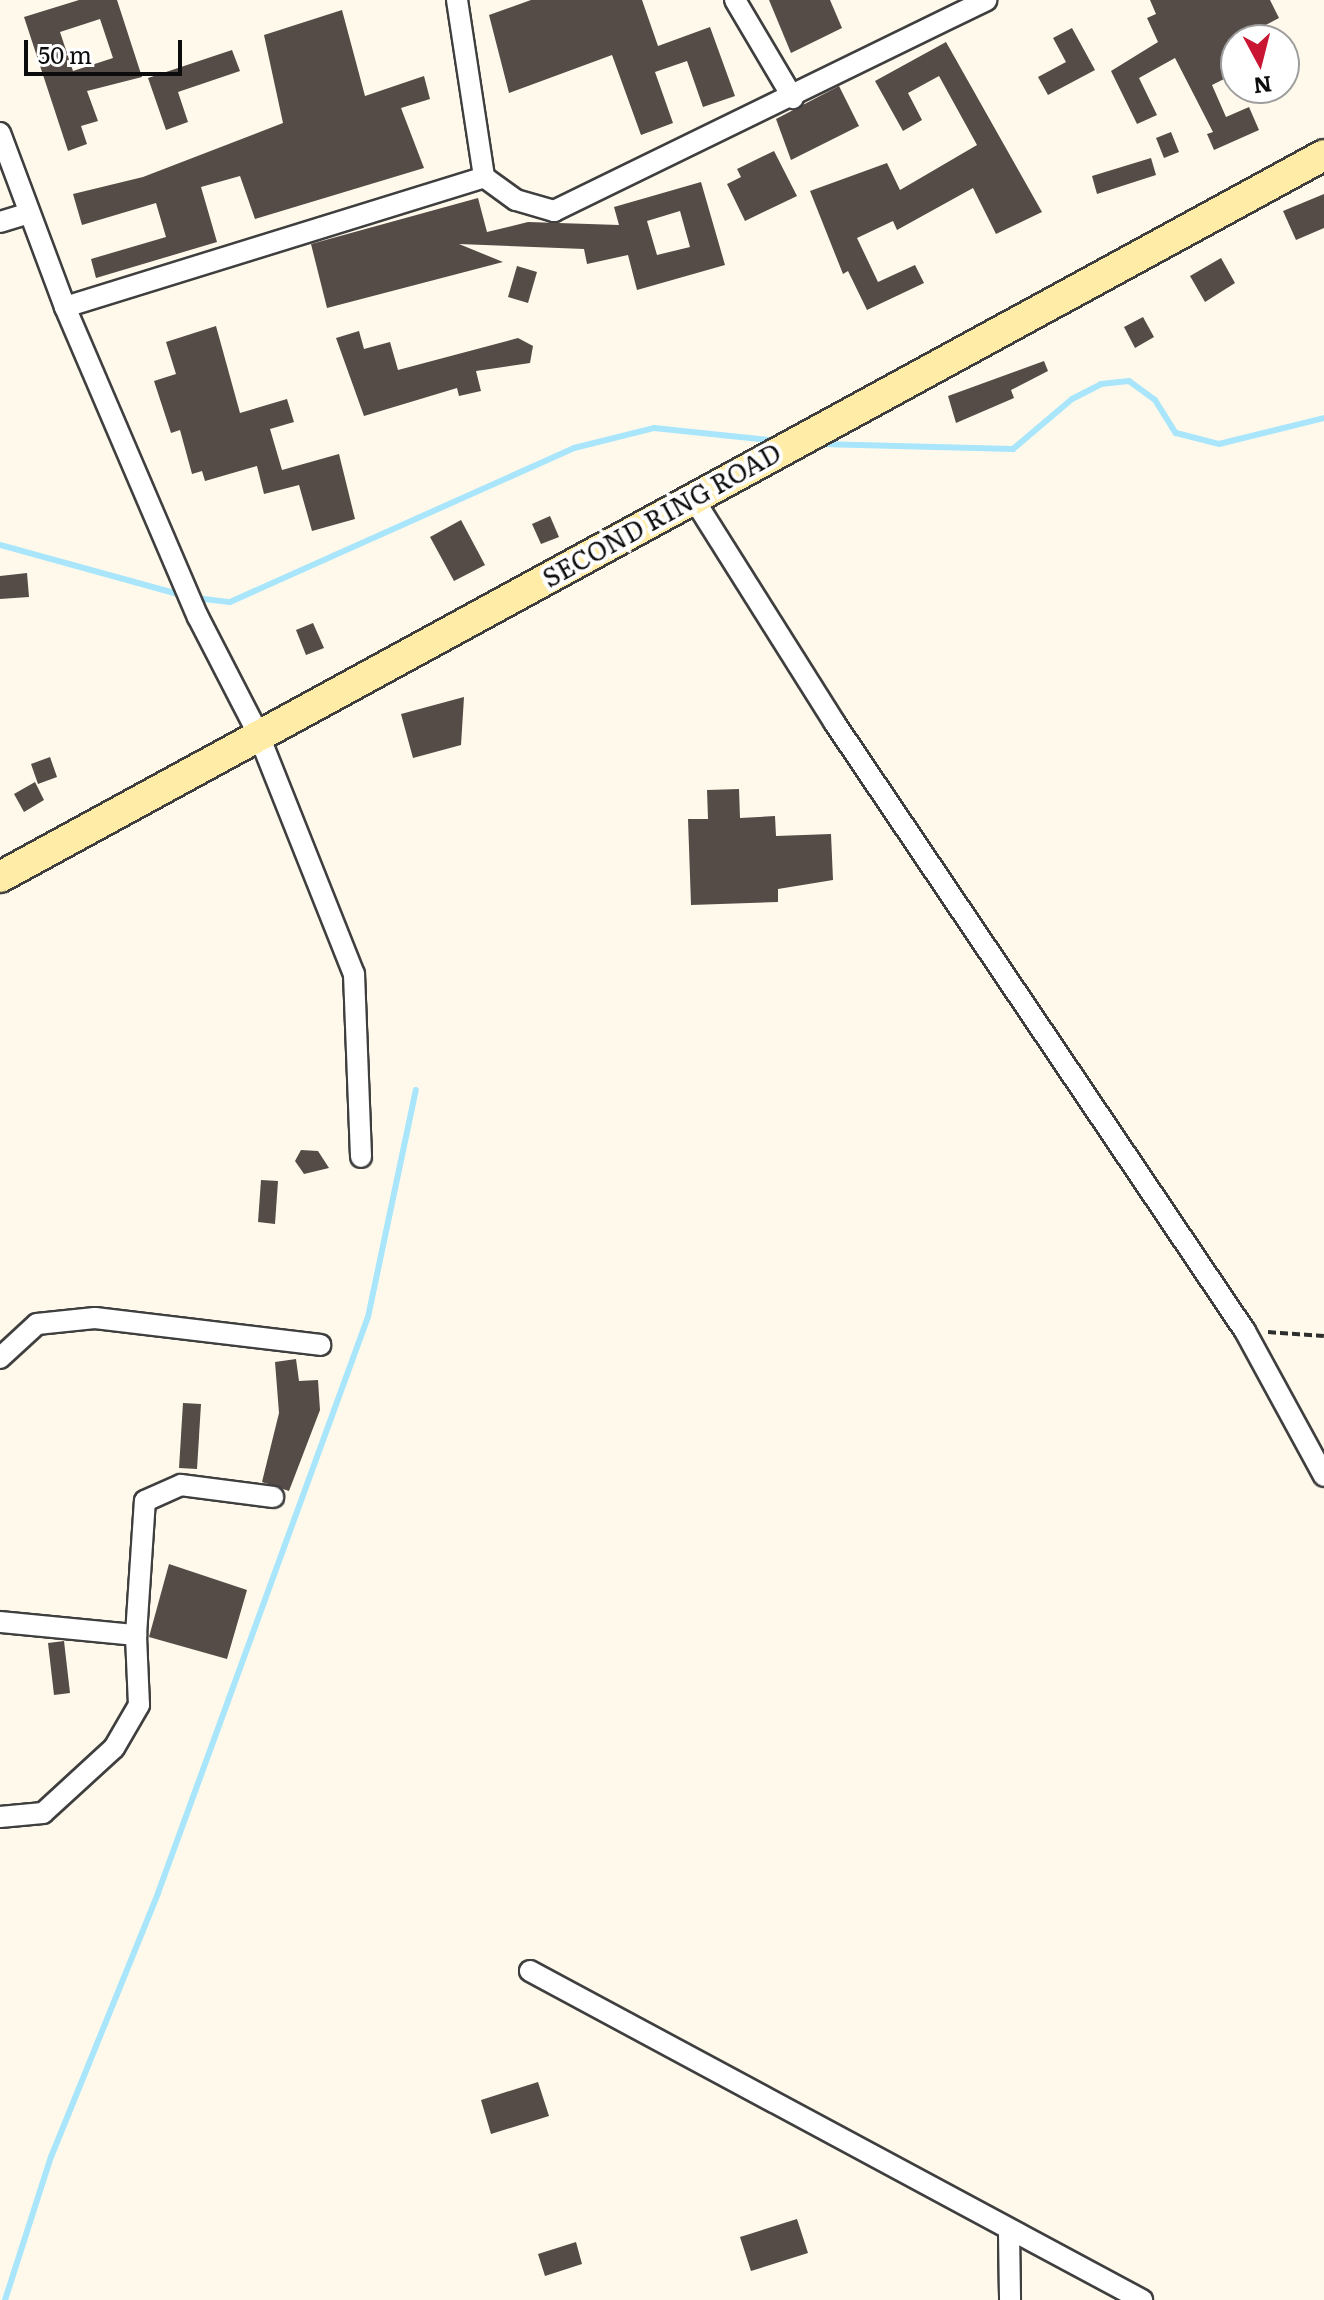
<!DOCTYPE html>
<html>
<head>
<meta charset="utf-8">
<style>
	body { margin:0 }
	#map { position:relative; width:1324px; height:2300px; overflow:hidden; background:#fff9eb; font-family:Literata,serif }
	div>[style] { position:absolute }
	.stream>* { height:6px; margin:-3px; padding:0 3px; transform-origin:3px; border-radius:3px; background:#a9e6fc }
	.building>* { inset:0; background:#554b47 }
	.path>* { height:4px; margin-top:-2px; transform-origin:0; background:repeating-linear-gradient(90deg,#2e2e2e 0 8px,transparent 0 12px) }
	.roads { filter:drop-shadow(2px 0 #3f3f3f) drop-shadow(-2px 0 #3f3f3f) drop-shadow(0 2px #3f3f3f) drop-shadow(0 -2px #3f3f3f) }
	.street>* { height:20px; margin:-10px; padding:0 10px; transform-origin:10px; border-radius:10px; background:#fff }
	.secondary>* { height:30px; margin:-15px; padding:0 15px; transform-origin:15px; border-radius:15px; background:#ffeca6 }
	span { translate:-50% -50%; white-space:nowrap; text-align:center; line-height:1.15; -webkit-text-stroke:8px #fff; paint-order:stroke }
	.street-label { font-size:26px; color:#0c0c0c }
	.north { position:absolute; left:1220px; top:24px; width:80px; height:80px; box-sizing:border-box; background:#fff; border:2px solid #9e9e9e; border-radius:50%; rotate:173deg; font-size:22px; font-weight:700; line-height:32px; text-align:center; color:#0c0c0c }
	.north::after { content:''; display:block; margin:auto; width:28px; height:36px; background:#c91632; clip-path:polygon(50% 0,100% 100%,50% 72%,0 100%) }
	.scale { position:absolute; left:24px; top:40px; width:158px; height:36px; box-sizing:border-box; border:4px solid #0c0c0c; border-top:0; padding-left:10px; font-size:24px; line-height:28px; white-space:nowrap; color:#0c0c0c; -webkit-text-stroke:6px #fff; paint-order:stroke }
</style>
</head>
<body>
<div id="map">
	<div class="stream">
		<i style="left:820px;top:444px;width:193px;rotate:1.5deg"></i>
		<i style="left:1013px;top:449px;width:77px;rotate:-40.3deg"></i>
		<i style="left:1072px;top:399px;width:33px;rotate:-27deg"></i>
		<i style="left:1101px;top:384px;width:28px;rotate:-6deg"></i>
		<i style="left:1129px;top:381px;width:32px;rotate:36deg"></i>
		<i style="left:1155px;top:400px;width:39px;rotate:58deg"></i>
		<i style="left:1176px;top:433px;width:44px;rotate:14.3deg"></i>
		<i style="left:1219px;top:444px;width:108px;rotate:-13.9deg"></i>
		<i style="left:0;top:545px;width:192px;rotate:15.4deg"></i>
		<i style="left:196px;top:598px;width:34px;rotate:7deg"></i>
		<i style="left:230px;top:602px;width:377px;rotate:-24.1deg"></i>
		<i style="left:574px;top:448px;width:82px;rotate:-14deg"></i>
		<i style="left:654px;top:428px;width:124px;rotate:6deg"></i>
		<i style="left:5px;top:2300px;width:150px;rotate:-72.2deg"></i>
		<i style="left:51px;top:2157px;width:285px;rotate:-67.9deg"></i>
		<i style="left:158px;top:1893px;width:613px;rotate:-69.97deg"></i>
		<i style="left:368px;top:1317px;width:232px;rotate:-78.1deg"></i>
	</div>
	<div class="building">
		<i style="clip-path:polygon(evenodd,79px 0,117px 0,142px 77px,87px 91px,98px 121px,81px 126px,87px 144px,68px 151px,24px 17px,79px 0,100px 19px,113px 58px,73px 71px,60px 32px,100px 19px)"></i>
		<i style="clip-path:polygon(531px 0,642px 0,658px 46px,710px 27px,735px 96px,703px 107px,687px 61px,655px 72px,673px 123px,641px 135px,612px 55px,509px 93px,489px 15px)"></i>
		<i style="clip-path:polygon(769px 0,830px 0,842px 28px,791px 53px)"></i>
		<i style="clip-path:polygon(1150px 0,1270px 0,1279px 18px,1227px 45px,1236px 73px,1212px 85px,1226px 117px,1249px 107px,1259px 130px,1214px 150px,1207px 134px,1213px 132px,1175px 58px,1139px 78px,1157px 115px,1137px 124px,1111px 71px,1158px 42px,1147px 18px,1156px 14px)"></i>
		<i style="clip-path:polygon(342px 10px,365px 96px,424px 76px,430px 99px,401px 108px,424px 168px,255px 219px,240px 176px,201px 187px,217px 242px,96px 278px,91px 259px,166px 237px,156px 203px,82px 225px,73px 194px,143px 177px,283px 123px,264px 35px)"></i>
		<i style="clip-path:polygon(1072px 28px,1095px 70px,1048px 95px,1038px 77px,1066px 62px,1053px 38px)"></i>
		<i style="clip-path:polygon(946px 42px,1042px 212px,996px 234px,973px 188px,897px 230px,893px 221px,857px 238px,878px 282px,915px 265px,924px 283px,867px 310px,848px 271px,843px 274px,810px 191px,887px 163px,900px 190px,977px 145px,939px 76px,908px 93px,922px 120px,903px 131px,875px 81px)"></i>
		<i style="clip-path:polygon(232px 50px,240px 71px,178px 92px,188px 122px,166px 130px,148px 78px)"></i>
		<i style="clip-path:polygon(839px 86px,859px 126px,791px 160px,776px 119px)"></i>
		<i style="clip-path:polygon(1171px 132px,1179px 152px,1164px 158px,1156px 138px)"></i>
		<i style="clip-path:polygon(774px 151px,797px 196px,745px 221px,727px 184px,741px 177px,737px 169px)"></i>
		<i style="clip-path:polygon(1151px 158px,1156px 175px,1097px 194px,1092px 176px)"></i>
		<i style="clip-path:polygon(evenodd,701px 182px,725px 265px,637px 290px,628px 255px,587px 264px,584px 249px,459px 244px,503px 262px,327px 308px,311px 244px,478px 198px,487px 232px,528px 222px,619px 225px,614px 207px,701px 182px,680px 211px,690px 247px,657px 255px,647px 221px,680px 211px)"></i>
		<i style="clip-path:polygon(1324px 194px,1324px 228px,1296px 240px,1283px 211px)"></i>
		<i style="clip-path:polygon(1221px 258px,1235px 283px,1205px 302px,1190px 276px)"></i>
		<i style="clip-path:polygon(517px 266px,537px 272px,528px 303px,508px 297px)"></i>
		<i style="clip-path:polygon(1143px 317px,1154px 337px,1135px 348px,1124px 327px)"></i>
		<i style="clip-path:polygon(216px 326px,240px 413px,287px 399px,294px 422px,270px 429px,282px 470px,339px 454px,355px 519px,312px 531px,299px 485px,264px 494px,257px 466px,205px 481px,202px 471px,192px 474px,180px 430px,171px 433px,154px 381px,176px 374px,166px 342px)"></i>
		<i style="clip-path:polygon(359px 331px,364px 349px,390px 342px,398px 370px,518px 338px,533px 346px,530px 363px,476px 371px,481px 391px,459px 396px,457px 388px,364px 416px,336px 338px)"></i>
		<i style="clip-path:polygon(1044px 361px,1048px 371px,1011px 390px,1014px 398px,956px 423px,948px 396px)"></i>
		<i style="clip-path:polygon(550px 516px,559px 537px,541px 544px,532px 524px)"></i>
		<i style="clip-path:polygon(461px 520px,485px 565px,454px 581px,430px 537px)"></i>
		<i style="clip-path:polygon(27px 573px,29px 597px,0 599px,0 576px)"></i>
		<i style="clip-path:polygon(313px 623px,324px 648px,306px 655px,296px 630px)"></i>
		<i style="clip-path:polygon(464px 697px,461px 745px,413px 758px,401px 714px)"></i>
		<i style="clip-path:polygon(50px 757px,57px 777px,38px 784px,31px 764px)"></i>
		<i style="clip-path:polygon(35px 782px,44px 800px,24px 812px,14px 794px)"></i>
		<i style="clip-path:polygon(739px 789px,740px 818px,775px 816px,776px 836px,831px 834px,833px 880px,778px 889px,778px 902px,691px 905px,688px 819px,708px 819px,707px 790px)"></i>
		<i style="clip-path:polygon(301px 1150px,318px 1151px,329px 1168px,304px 1174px,295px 1161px)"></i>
		<i style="clip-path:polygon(261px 1180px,278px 1181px,275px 1224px,258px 1222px)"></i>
		<i style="clip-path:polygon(296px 1359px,299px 1381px,318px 1380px,320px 1410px,289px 1491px,262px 1482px,279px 1413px,275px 1362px)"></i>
		<i style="clip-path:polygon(183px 1403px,201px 1404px,197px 1469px,179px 1468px)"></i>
		<i style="clip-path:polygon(169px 1564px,247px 1590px,227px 1659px,149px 1637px)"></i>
		<i style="clip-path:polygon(64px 1641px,70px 1693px,54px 1695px,48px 1643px)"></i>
		<i style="clip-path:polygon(538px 2082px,549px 2116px,491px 2134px,481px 2100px)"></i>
		<i style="clip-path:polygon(797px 2219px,808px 2253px,751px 2271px,740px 2237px)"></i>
		<i style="clip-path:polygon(576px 2242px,582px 2264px,545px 2276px,538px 2254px)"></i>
	</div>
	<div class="path">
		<i style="left:1268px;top:1332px;width:56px;rotate:4.1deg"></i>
	</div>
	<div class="roads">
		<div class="street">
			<i style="left:457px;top:0;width:179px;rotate:81.3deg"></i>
			<i style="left:484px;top:177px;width:39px;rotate:36deg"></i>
			<i style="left:516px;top:200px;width:40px;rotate:16deg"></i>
			<i style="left:554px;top:211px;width:481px;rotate:-26deg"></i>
			<i style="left:735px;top:0;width:114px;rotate:59.4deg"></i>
			<i style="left:0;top:133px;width:186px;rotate:69.5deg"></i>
			<i style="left:65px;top:307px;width:337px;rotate:66.8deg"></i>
			<i style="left:198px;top:617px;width:131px;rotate:62.7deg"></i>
			<i style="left:258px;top:733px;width:259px;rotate:68.3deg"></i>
			<i style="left:354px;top:974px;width:183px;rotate:87.8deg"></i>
			<i style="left:0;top:222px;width:30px;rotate:-17deg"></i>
			<i style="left:65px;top:307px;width:439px;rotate:-17.2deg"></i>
			<i style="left:693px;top:498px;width:265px;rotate:57.8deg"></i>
			<i style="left:834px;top:722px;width:735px;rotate:55.99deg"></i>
			<i style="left:1245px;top:1331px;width:165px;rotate:61.4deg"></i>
			<i style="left:0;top:1358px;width:50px;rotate:-42.6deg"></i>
			<i style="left:37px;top:1324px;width:58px;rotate:-5.9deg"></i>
			<i style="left:95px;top:1318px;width:227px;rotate:6.8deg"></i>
			<i style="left:0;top:1622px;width:137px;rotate:5.5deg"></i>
			<i style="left:136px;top:1635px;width:134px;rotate:-86.2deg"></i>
			<i style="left:145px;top:1501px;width:39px;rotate:-24deg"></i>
			<i style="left:181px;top:1485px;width:93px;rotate:7.4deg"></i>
			<i style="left:0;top:1817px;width:43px;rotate:-5.3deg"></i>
			<i style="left:43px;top:1813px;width:96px;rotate:-42.5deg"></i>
			<i style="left:114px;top:1748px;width:50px;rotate:-59.8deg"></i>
			<i style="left:139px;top:1705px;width:70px;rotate:-92.5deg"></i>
			<i style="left:530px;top:1971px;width:695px;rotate:28.26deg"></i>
			<i style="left:1009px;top:2233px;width:67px;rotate:89.1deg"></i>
		</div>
		<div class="secondary">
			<i style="left:0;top:877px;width:1508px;rotate:-28.6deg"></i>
		</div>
	</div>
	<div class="street-label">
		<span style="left:661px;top:514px;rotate:-29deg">SECOND RING ROAD</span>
	</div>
	<div class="north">N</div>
	<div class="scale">50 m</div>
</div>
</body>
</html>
